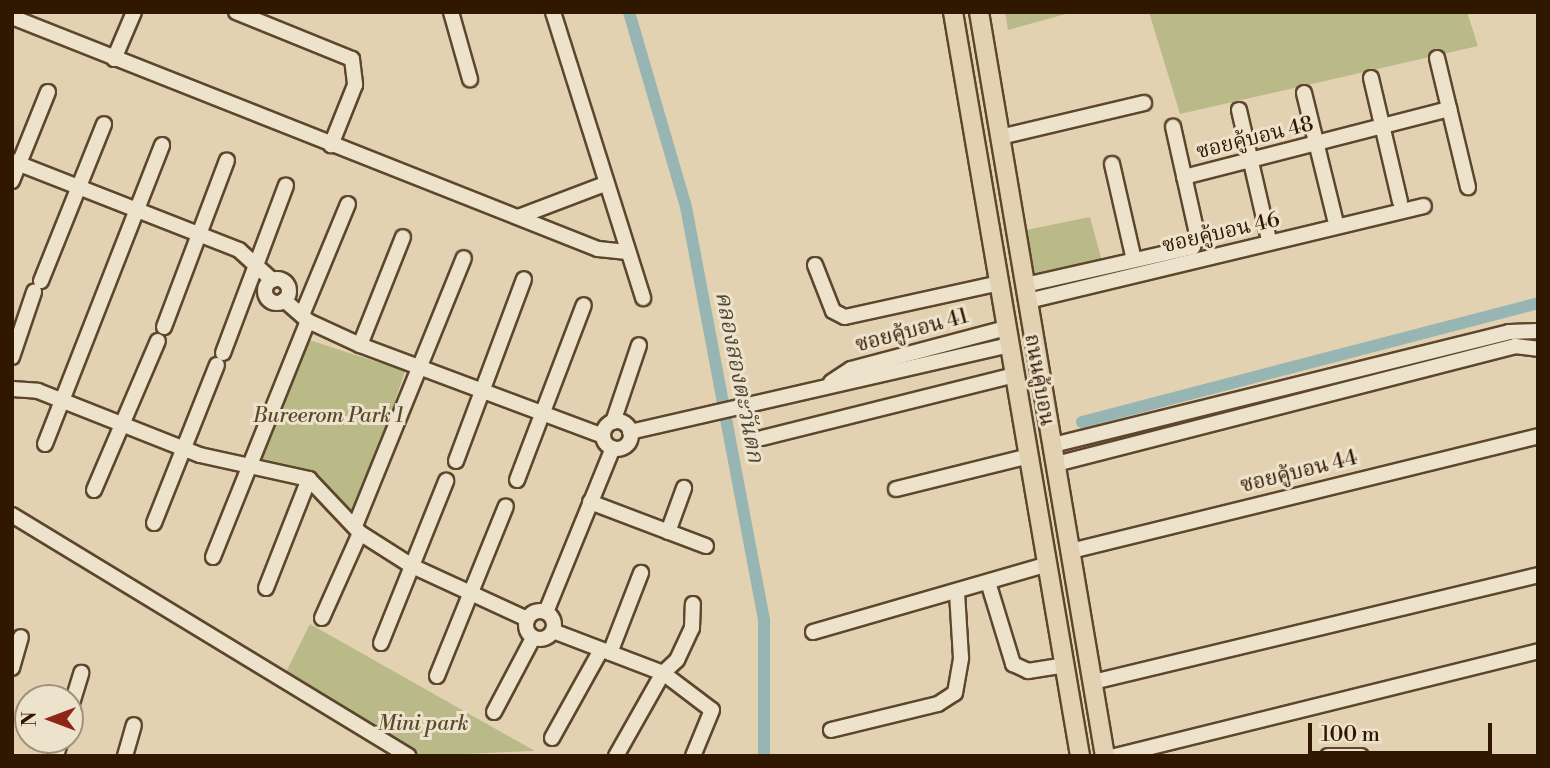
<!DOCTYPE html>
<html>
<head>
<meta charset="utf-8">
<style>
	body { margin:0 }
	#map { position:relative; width:1550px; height:768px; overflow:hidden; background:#e3d2b1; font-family:"Libre Bodoni","Noto Serif Thai",serif }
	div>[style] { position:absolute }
	.green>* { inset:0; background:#b9ba88 }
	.canal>* { height:12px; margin:-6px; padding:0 6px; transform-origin:6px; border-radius:6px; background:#97b6b3 }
	.roads { filter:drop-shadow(2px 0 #5d462c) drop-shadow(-2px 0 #5d462c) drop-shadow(0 2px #5d462c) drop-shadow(0 -2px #5d462c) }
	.minor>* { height:14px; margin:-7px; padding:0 7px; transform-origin:7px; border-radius:7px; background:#ede2cc }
	.minor>.ring { margin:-7px; padding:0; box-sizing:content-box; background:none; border:14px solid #ede2cc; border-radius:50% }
	.major>* { height:18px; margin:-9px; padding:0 9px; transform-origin:9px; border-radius:9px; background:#e3d2b1 }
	span { translate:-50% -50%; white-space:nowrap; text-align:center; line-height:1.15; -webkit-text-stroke:6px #ede2cc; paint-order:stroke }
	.street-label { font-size:21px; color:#301700 }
	.park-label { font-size:21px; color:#594829; font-style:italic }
	.water-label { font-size:23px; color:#4f4736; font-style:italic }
	.frame { position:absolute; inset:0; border:14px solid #301700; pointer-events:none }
	.north { position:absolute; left:14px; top:684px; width:70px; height:70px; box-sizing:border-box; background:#ede2cc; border:2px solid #a1917a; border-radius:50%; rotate:270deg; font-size:19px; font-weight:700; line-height:28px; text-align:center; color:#301700 }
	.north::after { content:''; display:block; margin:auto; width:24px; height:32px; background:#8f2418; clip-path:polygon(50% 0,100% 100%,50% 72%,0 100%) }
	.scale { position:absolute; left:1308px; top:723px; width:184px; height:32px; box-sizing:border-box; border:4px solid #301700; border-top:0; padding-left:9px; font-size:21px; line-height:24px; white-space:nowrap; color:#301700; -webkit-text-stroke:5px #ede2cc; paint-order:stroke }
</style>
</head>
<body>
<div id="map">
	<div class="green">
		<i style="clip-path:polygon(1005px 12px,1073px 12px,1008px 30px)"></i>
		<i style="clip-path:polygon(1149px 12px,1467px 12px,1478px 46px,1180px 114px)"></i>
		<i style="clip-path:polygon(1090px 217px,1102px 261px,1028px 276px,1021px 231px)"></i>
		<i style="clip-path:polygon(297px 336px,405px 371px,357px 516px,310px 472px,248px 460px)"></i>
		<i style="clip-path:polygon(310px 624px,535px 751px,414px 756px,285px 674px)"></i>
	</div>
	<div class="canal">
		<i style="left:629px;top:12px;width:203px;rotate:73.7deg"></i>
		<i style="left:686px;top:207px;width:421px;rotate:79.3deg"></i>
		<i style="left:764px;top:621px;width:135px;rotate:90deg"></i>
		<i style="left:1082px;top:422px;width:471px;rotate:-14.6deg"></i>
	</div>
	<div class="roads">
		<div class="minor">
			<i style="left:236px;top:12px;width:125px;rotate:22.1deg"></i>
			<i style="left:352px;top:59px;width:26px;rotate:83deg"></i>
			<i style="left:355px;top:85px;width:65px;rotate:111.8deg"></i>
			<i style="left:451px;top:12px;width:70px;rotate:74.2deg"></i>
			<i style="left:553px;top:12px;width:300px;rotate:72.5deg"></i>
			<i style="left:12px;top:17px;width:630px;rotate:21.6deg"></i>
			<i style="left:598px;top:249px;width:29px;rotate:6deg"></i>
			<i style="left:1437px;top:58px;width:133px;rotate:76.5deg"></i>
			<i style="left:114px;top:59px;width:51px;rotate:-66.9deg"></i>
			<i style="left:1371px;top:78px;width:127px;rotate:76.8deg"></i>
			<i style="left:1304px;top:93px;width:130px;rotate:76.2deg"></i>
			<i style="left:1239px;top:110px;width:129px;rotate:77deg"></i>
			<i style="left:1000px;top:137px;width:148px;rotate:-13.3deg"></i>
			<i style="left:12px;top:161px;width:244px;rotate:21.4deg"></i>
			<i style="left:239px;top:250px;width:45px;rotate:42.3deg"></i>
			<i style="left:1112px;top:164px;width:98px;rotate:77.1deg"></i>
			<i style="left:1184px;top:177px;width:274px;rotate:-14.4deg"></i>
			<i style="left:12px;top:181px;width:96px;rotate:-68deg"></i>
			<i style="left:518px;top:217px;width:93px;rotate:-20.8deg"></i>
			<i style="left:815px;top:265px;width:49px;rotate:68.6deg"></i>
			<i style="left:833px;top:311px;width:13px;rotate:27deg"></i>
			<i style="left:845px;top:317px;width:158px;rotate:-12.4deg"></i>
			<i class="ring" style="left:265px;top:279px;width:10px;height:10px"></i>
			<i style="left:41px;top:281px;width:169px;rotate:-68.1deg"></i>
			<i style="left:1025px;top:285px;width:172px;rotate:-12.7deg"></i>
			<i style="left:1193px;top:247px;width:14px;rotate:-73deg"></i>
			<i style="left:1197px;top:234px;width:110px;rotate:-102.6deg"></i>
			<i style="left:284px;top:300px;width:32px;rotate:41deg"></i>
			<i style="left:308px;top:321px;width:57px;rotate:24.8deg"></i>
			<i style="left:360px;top:345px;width:259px;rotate:20.5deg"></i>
			<i style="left:1028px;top:301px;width:407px;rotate:-13.5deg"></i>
			<i style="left:302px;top:315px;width:120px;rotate:-67.5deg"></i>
			<i style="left:164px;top:327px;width:178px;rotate:-69.3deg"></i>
			<i style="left:360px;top:345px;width:116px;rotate:-68.3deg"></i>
			<i style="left:223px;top:353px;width:179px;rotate:-69.4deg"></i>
			<i style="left:12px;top:357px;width:69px;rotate:-71.3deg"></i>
			<i style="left:831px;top:382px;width:24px;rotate:-33deg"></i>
			<i style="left:851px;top:369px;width:160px;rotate:-14.8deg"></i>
			<i style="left:12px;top:389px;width:26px;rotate:4deg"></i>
			<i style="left:38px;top:391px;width:174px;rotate:21.6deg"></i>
			<i style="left:200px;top:455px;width:112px;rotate:12.4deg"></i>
			<i style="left:309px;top:479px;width:74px;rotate:46.6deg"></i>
			<i style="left:360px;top:533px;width:62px;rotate:32.4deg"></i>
			<i style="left:412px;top:566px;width:127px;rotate:24.7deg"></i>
			<i class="ring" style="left:603px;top:421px;width:14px;height:14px"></i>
			<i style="left:613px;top:422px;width:81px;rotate:-71.3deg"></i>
			<i style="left:630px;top:432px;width:389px;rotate:-12.9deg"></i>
			<i style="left:762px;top:438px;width:261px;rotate:-14deg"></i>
			<i style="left:45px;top:444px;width:321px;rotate:-68.6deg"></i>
			<i style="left:1053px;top:445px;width:470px;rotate:-13.9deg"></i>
			<i style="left:1509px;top:332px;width:29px;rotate:-2deg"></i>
			<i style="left:456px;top:461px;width:194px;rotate:-69.5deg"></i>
			<i style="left:1056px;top:464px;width:474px;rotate:-14.4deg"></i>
			<i style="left:1515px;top:346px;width:23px;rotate:7deg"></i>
			<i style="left:517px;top:480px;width:187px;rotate:-69.1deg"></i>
			<i style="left:896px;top:489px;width:137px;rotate:-13.9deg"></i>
			<i style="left:94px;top:490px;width:162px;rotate:-66.8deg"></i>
			<i style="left:590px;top:502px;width:124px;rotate:20.8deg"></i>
			<i style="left:12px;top:515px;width:464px;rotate:31.3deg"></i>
			<i style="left:154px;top:523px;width:170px;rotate:-68.3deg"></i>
			<i style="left:355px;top:526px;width:289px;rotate:-67.9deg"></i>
			<i style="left:668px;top:532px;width:47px;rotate:-70deg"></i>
			<i style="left:1071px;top:551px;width:481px;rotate:-13.8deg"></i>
			<i style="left:213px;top:557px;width:254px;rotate:-68.1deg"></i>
			<i style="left:988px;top:582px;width:86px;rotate:73deg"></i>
			<i style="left:1013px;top:664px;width:17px;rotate:25deg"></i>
			<i style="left:1028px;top:671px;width:37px;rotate:-9deg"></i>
			<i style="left:266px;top:588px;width:117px;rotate:-68.5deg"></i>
			<i class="ring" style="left:526px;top:611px;width:14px;height:14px"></i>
			<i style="left:546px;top:612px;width:177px;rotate:-67.8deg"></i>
			<i style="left:322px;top:618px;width:93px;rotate:-65.9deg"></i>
			<i style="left:553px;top:631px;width:118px;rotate:20.9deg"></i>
			<i style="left:663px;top:673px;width:19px;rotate:-43deg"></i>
			<i style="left:677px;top:660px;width:35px;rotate:-65deg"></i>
			<i style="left:692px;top:628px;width:24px;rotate:-88deg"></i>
			<i style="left:813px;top:632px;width:245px;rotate:-16.1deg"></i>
			<i style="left:381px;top:643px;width:175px;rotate:-68.1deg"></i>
			<i style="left:610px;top:653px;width:86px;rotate:-68.8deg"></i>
			<i style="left:12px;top:668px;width:32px;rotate:-74deg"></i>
			<i style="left:437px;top:676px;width:183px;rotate:-67.9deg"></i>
			<i style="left:1093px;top:682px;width:458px;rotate:-13.5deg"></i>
			<i style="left:70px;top:710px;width:39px;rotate:-73deg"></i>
			<i style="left:494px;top:712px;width:84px;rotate:-62.2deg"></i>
			<i style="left:831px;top:730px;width:110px;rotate:-13.7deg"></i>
			<i style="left:938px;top:704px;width:20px;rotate:-33deg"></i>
			<i style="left:955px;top:693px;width:36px;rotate:-80deg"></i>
			<i style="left:961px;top:658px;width:65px;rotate:-93.5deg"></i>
			<i style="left:552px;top:738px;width:101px;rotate:-60.9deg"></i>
			<i style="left:56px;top:756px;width:17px;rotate:-73deg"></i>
			<i style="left:125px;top:756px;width:32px;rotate:-74deg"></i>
			<i style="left:616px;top:756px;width:95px;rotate:-60.5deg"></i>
			<i style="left:663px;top:673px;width:61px;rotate:37.1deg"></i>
			<i style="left:712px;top:710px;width:50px;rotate:112.4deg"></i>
			<i style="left:1115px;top:756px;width:436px;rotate:-13.9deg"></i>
			<i style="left:1328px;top:756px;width:33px"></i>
		</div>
		<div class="major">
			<i style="left:953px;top:12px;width:755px;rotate:80.31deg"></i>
			<i style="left:979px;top:12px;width:755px;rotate:80.39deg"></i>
		</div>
	</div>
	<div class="street-label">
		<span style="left:1255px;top:138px;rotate:-14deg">ซอยคู้บอน 48</span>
		<span style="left:1221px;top:233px;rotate:-13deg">ซอยคู้บอน 46</span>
		<span style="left:912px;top:331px;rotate:-15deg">ซอยคู้บอน 41</span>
		<span style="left:1039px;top:380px;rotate:80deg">ถนนคู้บอน</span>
		<span style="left:1299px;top:472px;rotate:-14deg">ซอยคู้บอน 44</span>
	</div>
	<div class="park-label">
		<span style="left:328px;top:416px">Bureerom Park 1</span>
		<span style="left:423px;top:724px">Mini park</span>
	</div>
	<div class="water-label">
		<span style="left:739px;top:377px;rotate:79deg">คลองสองตะวันตก</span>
	</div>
	<div class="frame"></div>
	<div class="north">N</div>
	<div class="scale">100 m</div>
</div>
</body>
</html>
